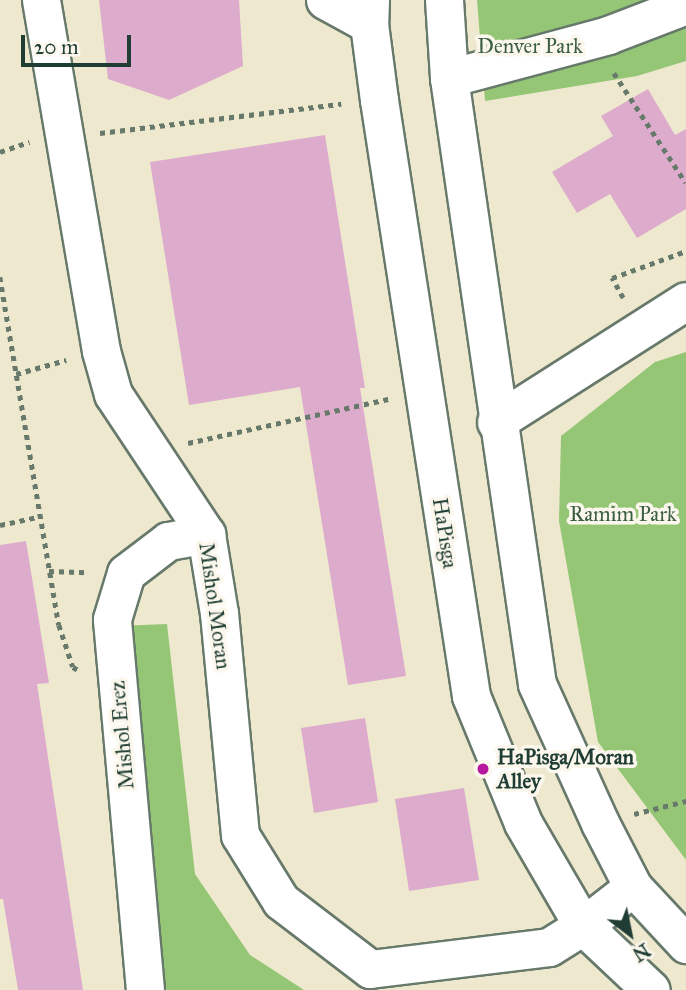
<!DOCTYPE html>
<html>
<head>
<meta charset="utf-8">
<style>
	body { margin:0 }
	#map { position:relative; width:686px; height:990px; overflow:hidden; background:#eee9ce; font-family:"IM FELL Great Primer",serif }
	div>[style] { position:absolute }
	.green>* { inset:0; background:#95c676 }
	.building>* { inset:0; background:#ddabcb }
	.path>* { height:4.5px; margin-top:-2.25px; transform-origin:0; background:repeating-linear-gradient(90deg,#67796a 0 5px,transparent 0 10px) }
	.roads { filter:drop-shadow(2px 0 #67796a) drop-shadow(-2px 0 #67796a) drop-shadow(0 2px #67796a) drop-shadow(0 -2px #67796a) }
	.minor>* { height:37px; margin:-18.5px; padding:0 18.5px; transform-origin:18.5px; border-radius:18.5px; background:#fff }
	.dots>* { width:19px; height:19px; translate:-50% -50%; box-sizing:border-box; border:4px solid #fbf7ec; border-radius:50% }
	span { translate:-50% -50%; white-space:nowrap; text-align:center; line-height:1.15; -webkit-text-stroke:7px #fbf7ec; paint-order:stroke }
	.park-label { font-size:21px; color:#3c5f44 }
	.street-label { font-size:21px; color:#1f3d34 }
	.poi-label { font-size:21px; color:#1f3d34; font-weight:700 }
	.left { translate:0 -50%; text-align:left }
	.north { position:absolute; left:595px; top:899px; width:70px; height:70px; -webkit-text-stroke:5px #fbf7ec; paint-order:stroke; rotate:148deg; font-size:19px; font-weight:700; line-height:28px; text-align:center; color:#1f3d34 }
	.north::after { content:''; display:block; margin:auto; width:24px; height:32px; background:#1f3d34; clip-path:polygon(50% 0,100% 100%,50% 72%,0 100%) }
	.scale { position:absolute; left:21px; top:35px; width:110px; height:32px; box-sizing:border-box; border:4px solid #1f3d34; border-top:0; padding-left:9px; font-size:21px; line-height:24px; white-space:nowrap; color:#1f3d34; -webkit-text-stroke:5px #fbf7ec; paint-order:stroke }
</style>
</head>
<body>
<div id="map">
	<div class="green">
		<i style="clip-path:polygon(477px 0,686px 0,686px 61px,637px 76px,485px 101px)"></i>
		<i style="clip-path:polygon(686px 352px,686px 860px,598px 742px,559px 521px,561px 436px,655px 362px)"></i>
		<i style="clip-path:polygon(167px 624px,195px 874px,250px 955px,304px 990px,158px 990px,118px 626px)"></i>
	</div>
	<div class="building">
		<i style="clip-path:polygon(99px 0,239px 0,243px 66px,169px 100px,108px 79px)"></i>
		<i style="clip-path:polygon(648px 89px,675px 135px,686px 129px,686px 209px,637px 238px,610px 194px,577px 213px,552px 172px,613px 136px,601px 116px)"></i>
		<i style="clip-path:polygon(325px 135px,365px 388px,360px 388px,406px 676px,348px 685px,300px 387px,189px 405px,150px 162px)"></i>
		<i style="clip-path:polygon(26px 541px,49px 683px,37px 684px,83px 990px,18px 990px,3px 899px,0 899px,0 545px)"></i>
		<i style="clip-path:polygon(365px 718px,378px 802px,314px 813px,301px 728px)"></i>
		<i style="clip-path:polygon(464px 788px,479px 880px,409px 891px,395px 799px)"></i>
	</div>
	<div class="path">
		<i style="left:614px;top:73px;width:131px;rotate:56.8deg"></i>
		<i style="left:100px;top:133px;width:243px;rotate:-6.9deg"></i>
		<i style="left:0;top:152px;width:31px;rotate:-19deg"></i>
		<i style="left:0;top:277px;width:353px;rotate:80.4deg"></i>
		<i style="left:59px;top:625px;width:44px;rotate:71.6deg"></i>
		<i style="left:73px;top:667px;width:8px;rotate:30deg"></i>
		<i style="left:623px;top:298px;width:23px;rotate:-119deg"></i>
		<i style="left:612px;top:278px;width:79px;rotate:-20deg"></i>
		<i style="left:16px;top:374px;width:52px;rotate:-15.6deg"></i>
		<i style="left:188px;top:443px;width:205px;rotate:-12.4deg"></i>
		<i style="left:0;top:525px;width:40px;rotate:-12deg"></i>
		<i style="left:49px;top:571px;width:38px;rotate:2deg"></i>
		<i style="left:634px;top:814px;width:54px;rotate:-14deg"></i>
	</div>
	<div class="roads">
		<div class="minor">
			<i style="left:41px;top:0;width:356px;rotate:80.3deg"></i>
			<i style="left:101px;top:351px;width:45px;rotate:74.4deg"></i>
			<i style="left:113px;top:394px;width:168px;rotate:56.4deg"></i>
			<i style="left:206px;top:534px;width:80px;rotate:80.7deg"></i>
			<i style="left:219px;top:613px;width:223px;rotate:84.6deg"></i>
			<i style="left:240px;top:835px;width:78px;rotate:58.2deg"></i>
			<i style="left:281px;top:901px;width:112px;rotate:37.4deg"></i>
			<i style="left:370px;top:969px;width:180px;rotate:-7deg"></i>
			<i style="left:549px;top:947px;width:40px;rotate:-32deg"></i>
			<i style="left:583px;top:926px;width:63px;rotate:-38deg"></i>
			<i style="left:325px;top:0;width:50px;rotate:28.6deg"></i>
			<i style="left:370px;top:0;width:24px;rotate:92deg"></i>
			<i style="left:369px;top:24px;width:77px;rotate:82.5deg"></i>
			<i style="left:379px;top:100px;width:603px;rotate:81.22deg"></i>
			<i style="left:471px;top:696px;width:137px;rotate:67.7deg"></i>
			<i style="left:523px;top:823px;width:119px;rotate:59.8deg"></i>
			<i style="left:583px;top:926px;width:93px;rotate:43.3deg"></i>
			<i style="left:444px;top:0;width:78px;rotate:86.3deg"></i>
			<i style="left:449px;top:78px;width:612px;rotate:81.74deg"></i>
			<i style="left:537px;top:684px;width:153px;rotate:65.6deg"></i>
			<i style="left:600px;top:823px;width:72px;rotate:62.7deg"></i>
			<i style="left:633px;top:887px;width:78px;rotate:47.1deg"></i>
			<i style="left:449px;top:78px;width:165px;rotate:-15.1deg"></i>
			<i style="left:608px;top:35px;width:84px;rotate:-21deg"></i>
			<i style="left:496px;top:422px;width:225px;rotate:-32.5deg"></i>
			<i style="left:145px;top:990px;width:372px;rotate:-95.1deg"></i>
			<i style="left:112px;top:619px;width:48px;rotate:-73.1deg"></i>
			<i style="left:126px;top:573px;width:53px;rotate:-37.3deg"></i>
			<i style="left:168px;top:541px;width:39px;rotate:-10deg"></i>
		</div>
	</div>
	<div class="dots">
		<i style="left:483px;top:769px;background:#b5179e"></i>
	</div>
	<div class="park-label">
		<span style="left:530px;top:46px">Denver Park</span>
		<span style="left:623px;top:514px">Ramim Park</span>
	</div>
	<div class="street-label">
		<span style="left:445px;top:533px;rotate:81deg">HaPisga</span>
		<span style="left:215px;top:606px;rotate:82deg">Mishol Moran</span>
		<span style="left:122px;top:735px;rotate:-95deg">Mishol Erez</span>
	</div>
	<div class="poi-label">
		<span class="left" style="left:497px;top:769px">HaPisga/Moran<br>Alley</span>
	</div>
	<div class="north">N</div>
	<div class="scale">20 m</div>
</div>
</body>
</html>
